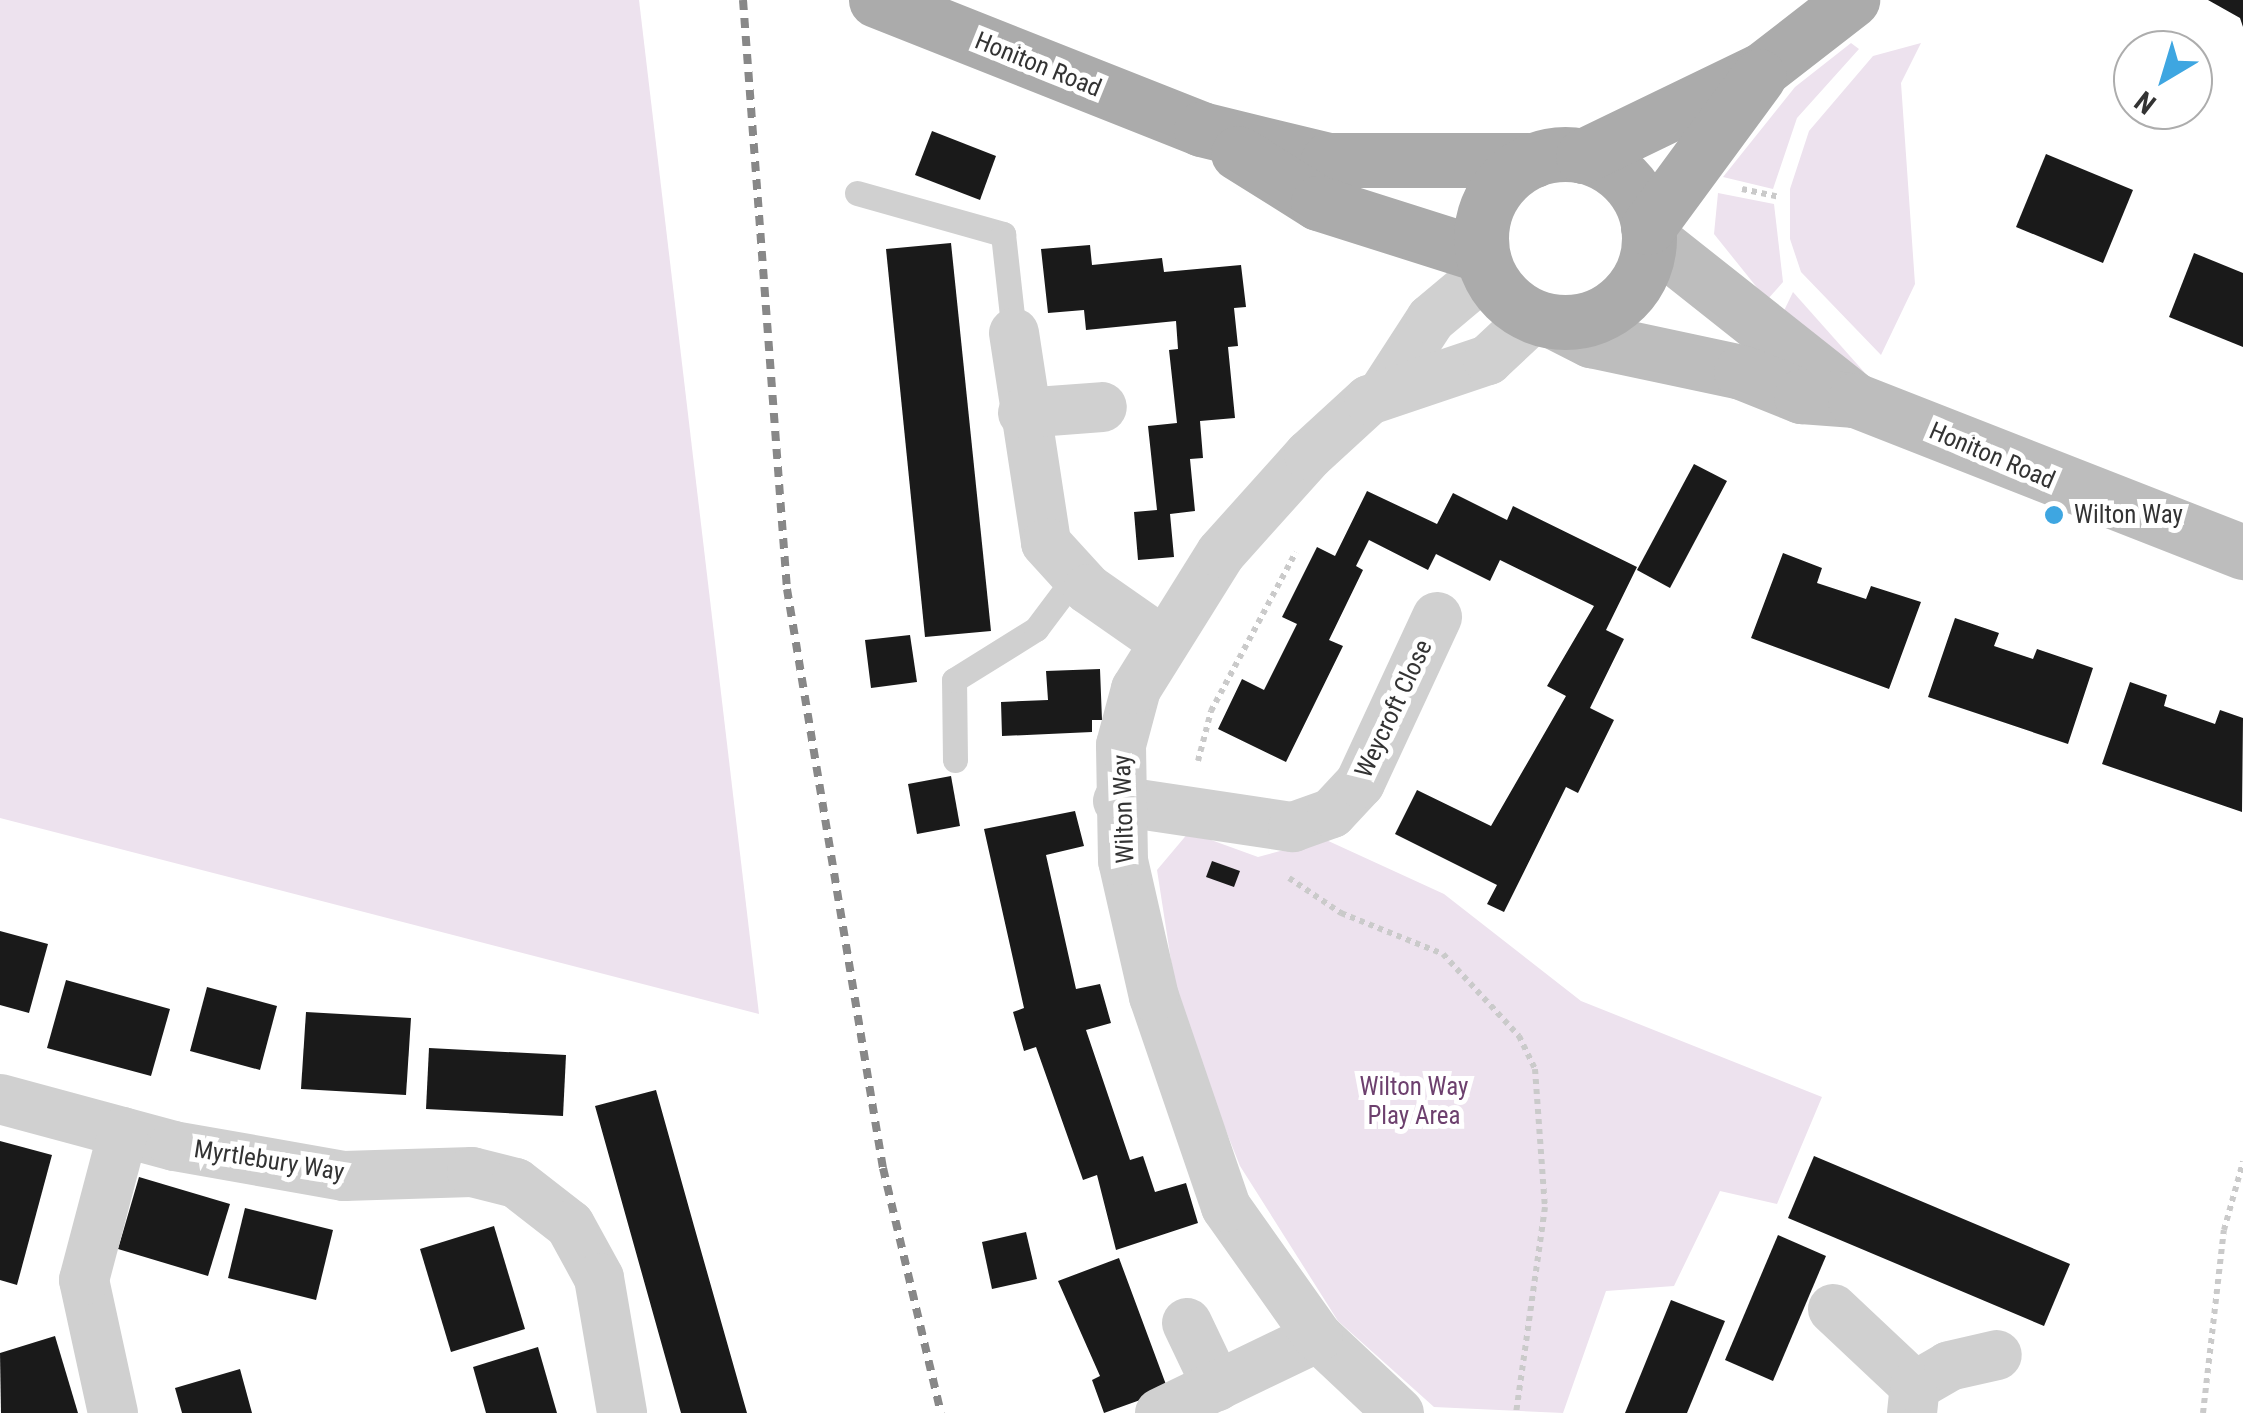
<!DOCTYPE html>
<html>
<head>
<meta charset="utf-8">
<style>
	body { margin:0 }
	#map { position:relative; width:2243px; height:1413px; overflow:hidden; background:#fff; font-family:"Roboto Condensed",sans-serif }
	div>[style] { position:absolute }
	.green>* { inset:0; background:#ede2ee }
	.building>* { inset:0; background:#1a1a1a }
	.path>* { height:6px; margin-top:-3px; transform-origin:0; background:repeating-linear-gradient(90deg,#cacaca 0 5px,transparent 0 10px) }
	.lane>* { height:25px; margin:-12.5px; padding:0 12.5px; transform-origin:12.5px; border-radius:12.5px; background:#d0d0d0 }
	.street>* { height:50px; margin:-25px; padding:0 25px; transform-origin:25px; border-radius:25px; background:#d0d0d0 }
	.secondary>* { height:55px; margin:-27.5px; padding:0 27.5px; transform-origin:27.5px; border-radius:27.5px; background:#bdbdbd }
	.primary>* { height:55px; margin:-27.5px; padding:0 27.5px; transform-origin:27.5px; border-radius:27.5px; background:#ababab }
	.primary>.ring { margin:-27.5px; padding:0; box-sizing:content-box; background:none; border:55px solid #ababab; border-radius:50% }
	.rail>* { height:8px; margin-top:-4px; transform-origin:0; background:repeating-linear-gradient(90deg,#888 0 10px,transparent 0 18px) }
	.dots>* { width:28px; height:28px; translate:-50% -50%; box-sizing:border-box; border:5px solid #fff; border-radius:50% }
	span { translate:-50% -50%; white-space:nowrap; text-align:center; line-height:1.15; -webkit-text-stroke:10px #fff; paint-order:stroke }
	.street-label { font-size:25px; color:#333 }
	.poi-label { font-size:25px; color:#333 }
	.left { translate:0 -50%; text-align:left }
	.park-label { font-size:25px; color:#6d406e }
	.north { position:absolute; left:2113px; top:30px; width:100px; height:100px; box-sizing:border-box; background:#fff; border:2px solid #adadad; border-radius:50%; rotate:218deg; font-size:28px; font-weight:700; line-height:40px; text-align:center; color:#333 }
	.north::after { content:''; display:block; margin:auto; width:35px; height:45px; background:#3ea6e1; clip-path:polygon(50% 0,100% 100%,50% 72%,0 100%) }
</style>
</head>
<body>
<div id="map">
	<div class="green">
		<i style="clip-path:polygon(0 0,639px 0,759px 1014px,0 818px)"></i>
		<i style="clip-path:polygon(1851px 43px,1859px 49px,1797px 118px,1773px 189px,1723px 177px,1795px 87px)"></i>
		<i style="clip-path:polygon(1921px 43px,1901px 83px,1915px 284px,1881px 355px,1801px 272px,1790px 239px,1790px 189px,1809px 131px,1873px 56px)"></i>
		<i style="clip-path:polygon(1718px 193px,1774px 204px,1783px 282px,1767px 300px,1714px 234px)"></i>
		<i style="clip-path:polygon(1793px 292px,1865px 373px,1781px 317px)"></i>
		<i style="clip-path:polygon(1189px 832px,1258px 857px,1324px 839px,1444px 894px,1581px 1001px,1822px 1097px,1777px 1204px,1720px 1191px,1674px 1286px,1606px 1291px,1563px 1413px,1434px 1407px,1338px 1321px,1240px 1166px,1179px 1012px,1157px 870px)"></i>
	</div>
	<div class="building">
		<i style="clip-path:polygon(2208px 0,2243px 0,2243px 27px,2240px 18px)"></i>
		<i style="clip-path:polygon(932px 131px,996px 156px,980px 200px,915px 175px)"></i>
		<i style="clip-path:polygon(2046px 154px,2133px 190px,2103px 263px,2016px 227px)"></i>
		<i style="clip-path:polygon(951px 243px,991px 631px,925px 637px,886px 249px)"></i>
		<i style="clip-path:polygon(1090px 245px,1092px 265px,1162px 258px,1164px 272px,1241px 265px,1246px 307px,1234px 308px,1238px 346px,1228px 347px,1235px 418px,1200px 421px,1203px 458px,1190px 459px,1195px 511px,1170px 514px,1174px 557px,1138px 560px,1134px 512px,1157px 510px,1148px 426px,1177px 423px,1169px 350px,1178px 349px,1176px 321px,1086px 330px,1084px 310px,1048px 313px,1041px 249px)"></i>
		<i style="clip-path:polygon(2194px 253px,2243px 273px,2243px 347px,2169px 317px)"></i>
		<i style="clip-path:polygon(1694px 464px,1727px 481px,1670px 588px,1637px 570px)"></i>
		<i style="clip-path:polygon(1367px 491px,1437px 524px,1453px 493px,1507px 520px,1513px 506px,1637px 567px,1606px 630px,1624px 639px,1590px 708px,1614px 720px,1578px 793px,1566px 787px,1504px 912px,1487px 904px,1497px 885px,1395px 834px,1417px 790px,1491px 826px,1566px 696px,1547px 686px,1594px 606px,1500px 560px,1490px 581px,1436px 554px,1428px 570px,1369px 540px,1356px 566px,1363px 570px,1329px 640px,1343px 646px,1286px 762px,1218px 729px,1242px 679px,1264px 690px,1297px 624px,1282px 617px,1317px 547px,1335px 556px)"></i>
		<i style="clip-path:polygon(1783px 553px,1822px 568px,1817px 583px,1866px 599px,1871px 586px,1921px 602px,1889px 689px,1751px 638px)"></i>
		<i style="clip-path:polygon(1955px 618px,1999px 633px,1994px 646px,2033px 659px,2037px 649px,2093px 668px,2068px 744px,1928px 697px)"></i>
		<i style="clip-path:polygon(910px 635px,917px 682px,871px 688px,865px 640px)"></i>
		<i style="clip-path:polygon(1100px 669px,1102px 720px,1092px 720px,1092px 732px,1002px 736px,1001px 702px,1048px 700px,1046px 671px)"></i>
		<i style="clip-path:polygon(2130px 682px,2167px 695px,2164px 706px,2215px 724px,2220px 710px,2243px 718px,2242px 812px,2102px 764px)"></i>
		<i style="clip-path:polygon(951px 776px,960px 826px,917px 834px,908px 784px)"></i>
		<i style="clip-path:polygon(1075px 811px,1084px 846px,1046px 855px,1076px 989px,1100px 984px,1111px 1023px,1086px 1030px,1130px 1160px,1143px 1156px,1155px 1192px,1186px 1183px,1198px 1223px,1116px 1250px,1097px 1175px,1083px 1180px,1036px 1047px,1024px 1051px,1013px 1012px,1024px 1008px,984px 829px)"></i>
		<i style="clip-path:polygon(1212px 861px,1240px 871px,1234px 887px,1206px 877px)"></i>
		<i style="clip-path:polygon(0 931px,48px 944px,29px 1013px,0 1005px)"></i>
		<i style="clip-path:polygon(66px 980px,170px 1009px,151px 1076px,47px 1048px)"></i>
		<i style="clip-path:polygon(207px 987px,277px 1006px,260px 1070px,190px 1051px)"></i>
		<i style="clip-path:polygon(306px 1012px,411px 1018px,406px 1095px,301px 1089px)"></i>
		<i style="clip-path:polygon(429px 1048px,566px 1055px,563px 1116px,426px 1109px)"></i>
		<i style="clip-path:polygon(656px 1090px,694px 1226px,747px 1413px,681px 1413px,663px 1349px,595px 1106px)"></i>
		<i style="clip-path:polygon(0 1141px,52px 1155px,17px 1285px,0 1280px)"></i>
		<i style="clip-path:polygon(1814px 1156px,2070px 1264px,2044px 1326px,1788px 1218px)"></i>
		<i style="clip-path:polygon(139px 1177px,230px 1204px,208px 1276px,118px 1249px)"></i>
		<i style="clip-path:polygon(245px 1208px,333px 1230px,316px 1300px,228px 1278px)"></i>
		<i style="clip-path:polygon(494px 1226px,525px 1329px,451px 1352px,420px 1249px)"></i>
		<i style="clip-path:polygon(1026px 1232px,1037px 1279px,992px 1289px,982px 1242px)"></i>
		<i style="clip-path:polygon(1778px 1235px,1826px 1256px,1773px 1381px,1725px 1360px)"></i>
		<i style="clip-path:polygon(1119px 1258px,1168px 1390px,1104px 1413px,1092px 1380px,1100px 1376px,1058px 1281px)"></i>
		<i style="clip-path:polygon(1671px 1300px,1725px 1321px,1687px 1413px,1625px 1413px)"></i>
		<i style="clip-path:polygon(55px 1336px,78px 1413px,1px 1413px,0 1353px)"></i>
		<i style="clip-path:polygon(538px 1347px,557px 1413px,486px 1413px,473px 1367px)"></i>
		<i style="clip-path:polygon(240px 1369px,252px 1413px,182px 1413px,175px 1388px)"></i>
	</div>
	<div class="path">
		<i style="left:1742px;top:189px;width:39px;rotate:12deg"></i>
		<i style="left:1198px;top:761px;width:52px;rotate:-75.4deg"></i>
		<i style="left:1211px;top:711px;width:180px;rotate:-61.9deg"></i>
		<i style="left:1289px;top:878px;width:63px;rotate:33.9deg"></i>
		<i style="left:1341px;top:913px;width:110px;rotate:21.9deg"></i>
		<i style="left:1443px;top:954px;width:112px;rotate:47.2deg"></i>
		<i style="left:1519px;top:1036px;width:37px;rotate:64deg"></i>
		<i style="left:1535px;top:1069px;width:138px;rotate:85.9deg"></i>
		<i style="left:1545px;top:1207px;width:208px;rotate:98deg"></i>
		<i style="left:2203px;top:1413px;width:184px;rotate:-83.5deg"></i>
		<i style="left:2224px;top:1230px;width:71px;rotate:-74.4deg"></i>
	</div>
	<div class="lane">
		<i style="left:857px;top:193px;width:152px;rotate:15.7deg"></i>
		<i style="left:1003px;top:234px;width:100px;rotate:83.7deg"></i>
		<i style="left:955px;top:760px;width:80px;rotate:-90.7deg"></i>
		<i style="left:954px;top:680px;width:97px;rotate:-31.9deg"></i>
		<i style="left:1036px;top:629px;width:65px;rotate:-53.1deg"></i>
	</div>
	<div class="street">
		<i style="left:1014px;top:333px;width:212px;rotate:81.3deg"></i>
		<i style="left:1046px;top:543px;width:62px;rotate:47.6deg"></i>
		<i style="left:1088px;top:589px;width:93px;rotate:34.9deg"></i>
		<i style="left:1383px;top:393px;width:88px;rotate:-57deg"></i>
		<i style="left:1431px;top:319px;width:73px;rotate:-40deg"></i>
		<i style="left:1023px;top:413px;width:79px;rotate:-4.3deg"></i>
		<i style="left:1118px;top:801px;width:177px;rotate:8.5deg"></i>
		<i style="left:1293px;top:827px;width:41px;rotate:-19.7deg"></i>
		<i style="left:1332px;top:813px;width:41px;rotate:-47deg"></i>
		<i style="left:1360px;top:783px;width:183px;rotate:-65.1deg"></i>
		<i style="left:0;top:1099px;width:180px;rotate:15.1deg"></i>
		<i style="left:174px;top:1146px;width:173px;rotate:10deg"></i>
		<i style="left:344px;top:1176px;width:128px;rotate:-1.8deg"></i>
		<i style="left:472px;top:1172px;width:45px;rotate:14deg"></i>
		<i style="left:516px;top:1183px;width:68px;rotate:37.9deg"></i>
		<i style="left:570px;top:1225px;width:60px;rotate:61.3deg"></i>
		<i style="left:599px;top:1278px;width:137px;rotate:80.3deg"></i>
		<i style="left:1833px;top:1309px;width:112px;rotate:43.2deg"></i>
		<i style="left:1187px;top:1323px;width:70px;rotate:64.5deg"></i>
		<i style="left:113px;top:1413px;width:136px;rotate:-102.3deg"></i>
		<i style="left:84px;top:1280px;width:153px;rotate:-75.2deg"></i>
		<i style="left:1160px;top:1413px;width:175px;rotate:-25.7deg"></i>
		<i style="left:1399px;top:1413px;width:111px;rotate:-136.8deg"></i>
		<i style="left:1318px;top:1337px;width:159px;rotate:-125.3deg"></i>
		<i style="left:1226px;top:1207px;width:222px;rotate:-108.9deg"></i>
		<i style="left:1154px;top:997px;width:139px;rotate:-102.8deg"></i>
		<i style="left:1123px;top:861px;width:116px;rotate:-91deg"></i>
		<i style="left:1121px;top:745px;width:58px;rotate:-75deg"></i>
		<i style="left:1136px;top:689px;width:160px;rotate:-58deg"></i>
		<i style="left:1221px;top:553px;width:132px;rotate:-48.1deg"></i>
		<i style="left:1309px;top:455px;width:81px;rotate:-42.5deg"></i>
		<i style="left:1369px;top:400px;width:126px;rotate:-18.6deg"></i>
		<i style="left:1488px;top:360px;width:63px;rotate:-43.1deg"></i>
		<i style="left:1912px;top:1413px;width:27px;rotate:-84deg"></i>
		<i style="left:1915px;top:1386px;width:39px;rotate:-30deg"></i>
		<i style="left:1949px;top:1366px;width:49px;rotate:-12.9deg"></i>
	</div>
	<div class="secondary">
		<i style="left:1649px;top:237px;width:263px;rotate:38.4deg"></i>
		<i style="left:1557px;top:323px;width:38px;rotate:27deg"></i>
		<i style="left:1591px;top:340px;width:153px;rotate:12deg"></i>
		<i style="left:1741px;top:372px;width:65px;rotate:21.8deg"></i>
		<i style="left:1801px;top:396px;width:54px;rotate:4.2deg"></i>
		<i style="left:1855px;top:400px;width:417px;rotate:21.4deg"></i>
	</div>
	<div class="primary">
		<i style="left:876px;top:0;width:350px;rotate:21.6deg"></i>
		<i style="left:1201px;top:129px;width:131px;rotate:13.7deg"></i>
		<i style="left:1328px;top:160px;width:206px"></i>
		<i style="left:1238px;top:153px;width:94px;rotate:32deg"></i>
		<i style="left:1318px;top:203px;width:172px;rotate:17.6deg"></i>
		<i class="ring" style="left:1481px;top:154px;width:113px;height:113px"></i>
		<i style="left:1583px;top:156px;width:200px;rotate:-25.8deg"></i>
		<i style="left:1763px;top:69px;width:113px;rotate:-37.8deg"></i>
		<i style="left:1648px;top:227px;width:187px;rotate:-53.7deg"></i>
	</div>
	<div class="rail">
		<i style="left:743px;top:0;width:591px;rotate:85.73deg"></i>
		<i style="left:787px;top:589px;width:587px;rotate:80.59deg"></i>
		<i style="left:883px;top:1168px;width:252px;rotate:76.7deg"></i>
	</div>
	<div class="dots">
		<i style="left:2054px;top:515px;background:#3ea6e1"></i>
	</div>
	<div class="street-label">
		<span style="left:1038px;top:65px;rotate:22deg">Honiton Road</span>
		<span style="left:1992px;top:456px;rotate:23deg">Honiton Road</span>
		<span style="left:1394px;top:709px;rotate:-65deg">Weycroft Close</span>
		<span style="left:1124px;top:809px;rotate:-92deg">Wilton Way</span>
		<span style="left:269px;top:1161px;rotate:9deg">Myrtlebury Way</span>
	</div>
	<div class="poi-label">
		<span class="left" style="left:2074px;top:515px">Wilton Way</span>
	</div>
	<div class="park-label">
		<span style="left:1414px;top:1102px">Wilton Way<br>Play Area</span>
	</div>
	<div class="north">N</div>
</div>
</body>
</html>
